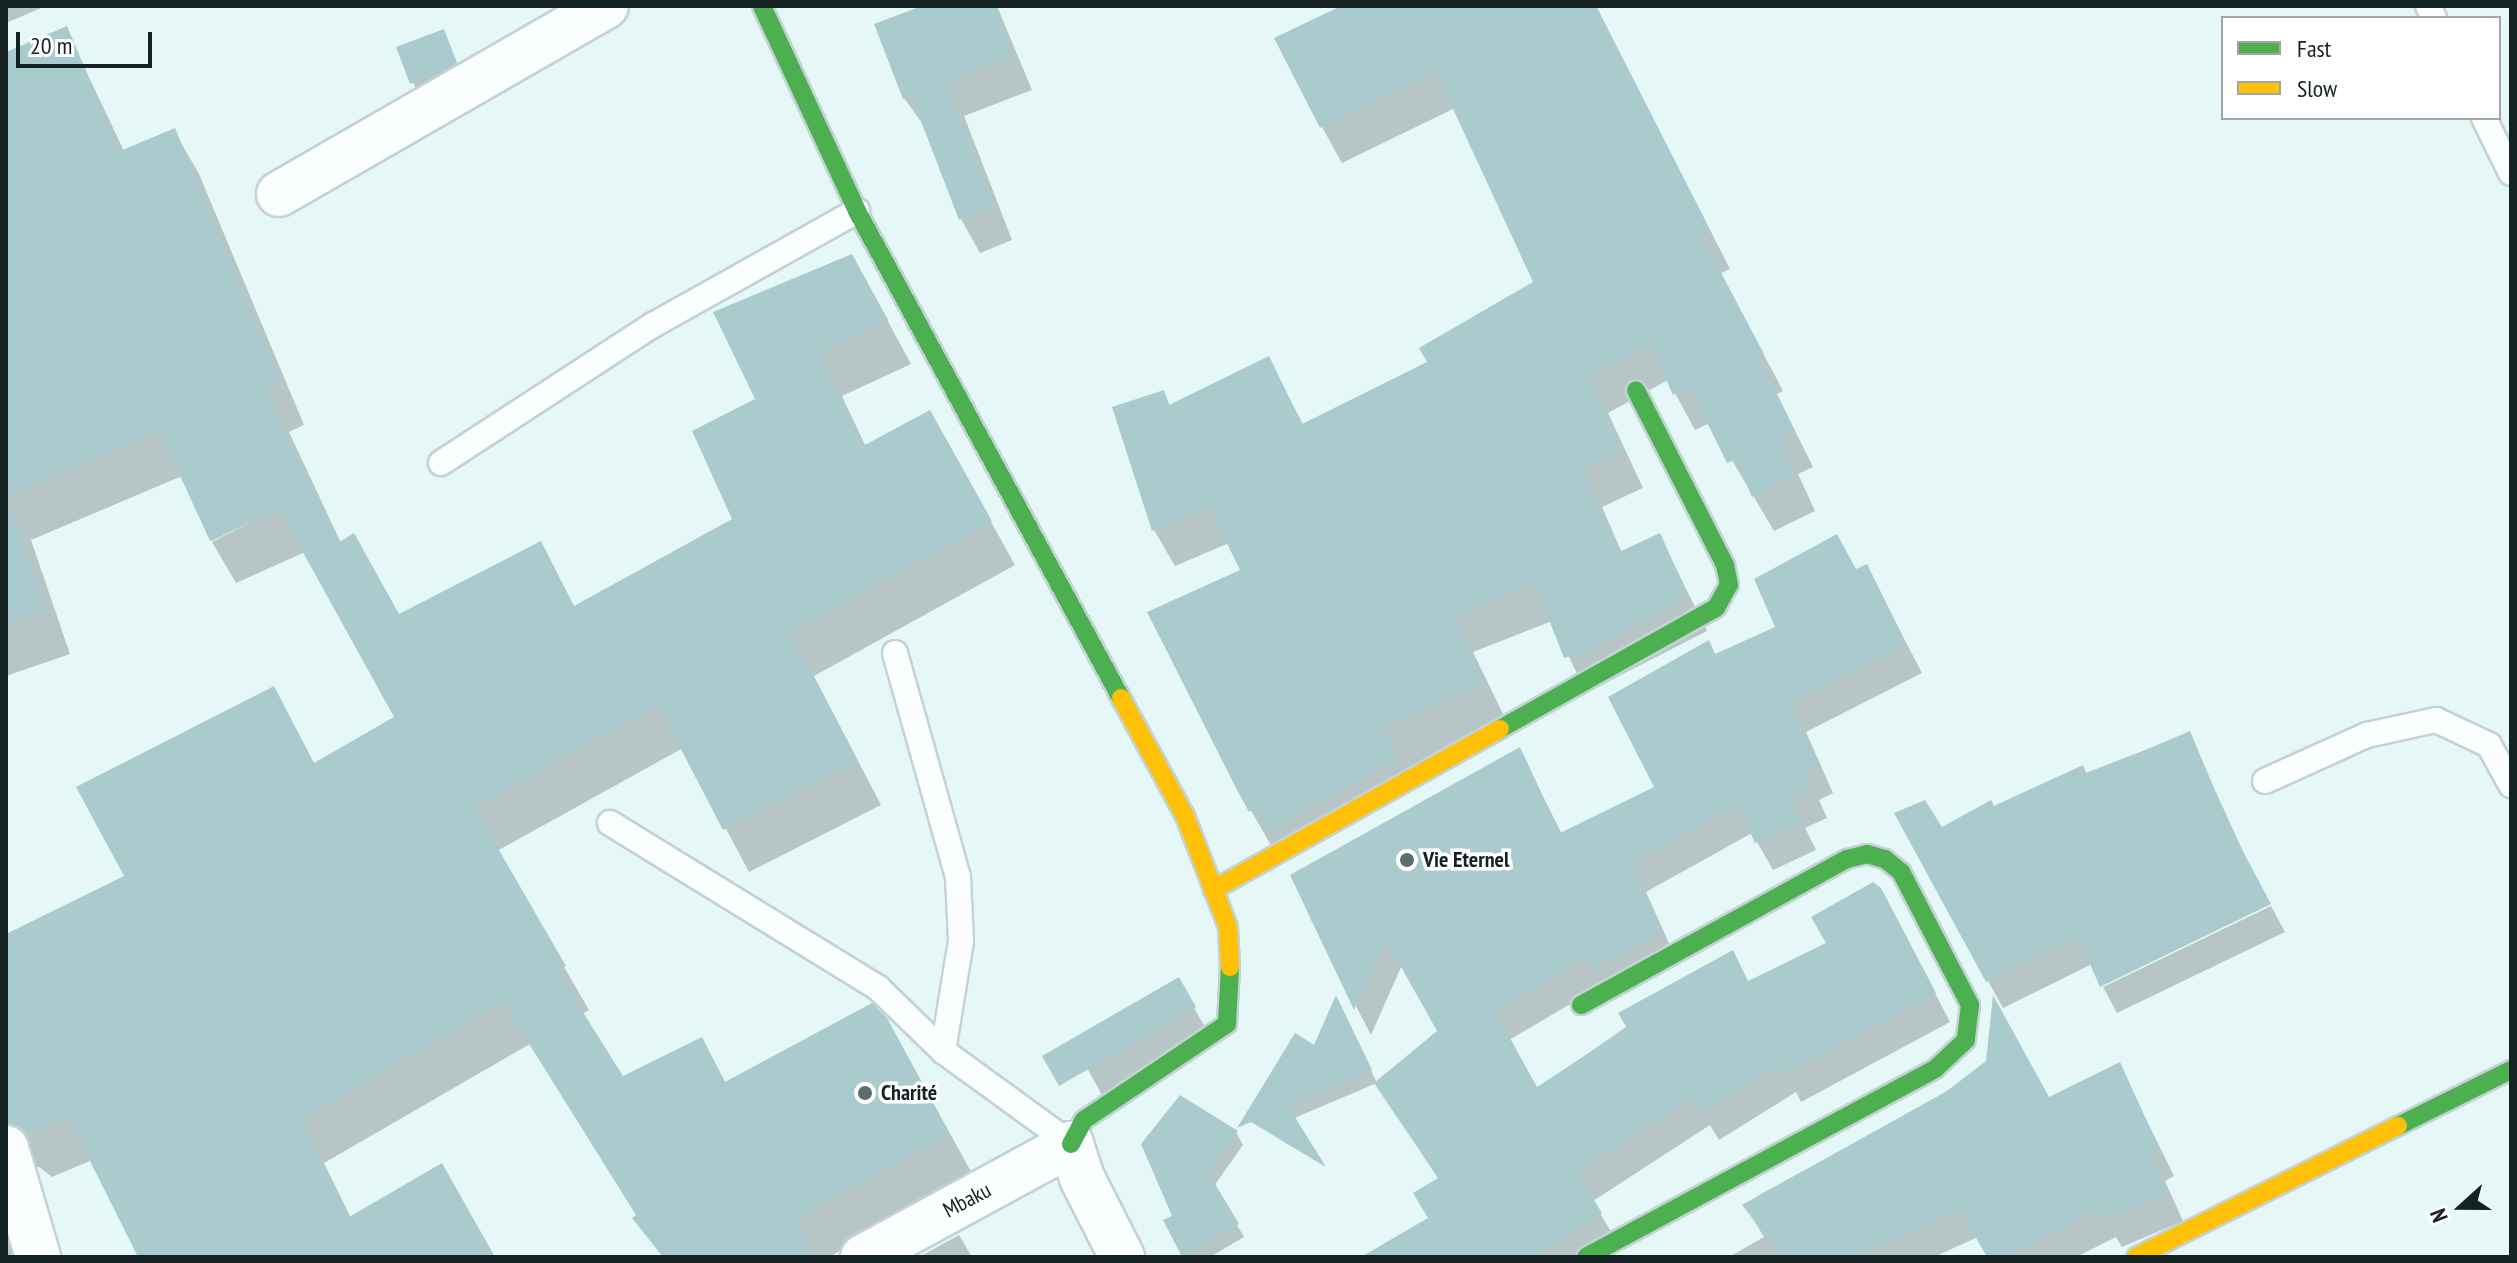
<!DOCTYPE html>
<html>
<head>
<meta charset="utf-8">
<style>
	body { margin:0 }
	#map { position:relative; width:2517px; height:1263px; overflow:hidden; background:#e6f7f8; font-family:"PT Sans Narrow",sans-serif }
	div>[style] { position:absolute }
	.shadow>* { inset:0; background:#0003 }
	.building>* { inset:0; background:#aacbcd }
	.roads { filter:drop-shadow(2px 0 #c3d2d3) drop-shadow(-2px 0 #c3d2d3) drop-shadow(0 2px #c3d2d3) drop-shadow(0 -2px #c3d2d3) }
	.lane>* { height:24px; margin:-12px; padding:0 12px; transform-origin:12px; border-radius:12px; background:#fbfefe }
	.street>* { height:44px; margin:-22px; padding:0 22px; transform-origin:22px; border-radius:22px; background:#fbfefe }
	.fast>* { height:18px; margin:-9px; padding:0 9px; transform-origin:9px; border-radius:9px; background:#4caf50 }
	.slow>* { height:18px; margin:-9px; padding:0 9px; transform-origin:9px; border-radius:9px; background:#ffc107 }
	.dots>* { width:22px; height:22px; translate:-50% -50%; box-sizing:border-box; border:4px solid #fff; border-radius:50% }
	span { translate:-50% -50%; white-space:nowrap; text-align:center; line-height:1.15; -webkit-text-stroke:7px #fff; paint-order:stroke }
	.poi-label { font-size:22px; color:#142223; font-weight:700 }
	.left { translate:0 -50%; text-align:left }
	.street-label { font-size:22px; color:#142223 }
	.frame { position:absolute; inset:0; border:8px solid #142223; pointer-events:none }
	.legend { position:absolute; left:2221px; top:16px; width:280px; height:104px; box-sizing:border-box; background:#fff; border:2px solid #a1a7a7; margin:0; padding:10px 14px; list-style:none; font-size:24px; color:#142223 }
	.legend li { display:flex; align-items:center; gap:16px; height:40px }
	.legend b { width:40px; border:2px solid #a1a7a7 }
	.north { position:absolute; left:2421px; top:1167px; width:80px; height:80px; -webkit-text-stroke:6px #fff; paint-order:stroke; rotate:249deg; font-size:22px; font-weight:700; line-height:32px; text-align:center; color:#142223 }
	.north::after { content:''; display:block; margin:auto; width:28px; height:36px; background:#142223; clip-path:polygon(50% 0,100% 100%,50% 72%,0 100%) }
	.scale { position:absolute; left:16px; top:32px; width:136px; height:36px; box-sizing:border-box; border:4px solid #142223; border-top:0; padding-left:10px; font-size:24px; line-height:28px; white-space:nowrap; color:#142223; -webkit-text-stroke:6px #fff; paint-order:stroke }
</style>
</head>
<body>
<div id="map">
	<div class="shadow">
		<i style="clip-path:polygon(6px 6px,46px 6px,6px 23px)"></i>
		<i style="clip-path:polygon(928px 6px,997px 6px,1032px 90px,964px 116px,1012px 240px,980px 253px,961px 219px,927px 130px,904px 98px)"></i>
		<i style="clip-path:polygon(1346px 6px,1596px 6px,1730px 269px,1721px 273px,1783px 391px,1777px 394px,1813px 467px,1798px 474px,1815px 511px,1774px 531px,1710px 423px,1695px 430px,1668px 380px,1608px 413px,1643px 488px,1602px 507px,1622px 553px,1660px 536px,1707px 631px,1586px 693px,1552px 621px,1473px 652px,1505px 718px,1272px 847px,1235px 783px,1243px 571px,1229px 543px,1175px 566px,1154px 530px,1114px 408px,1163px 392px,1171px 407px,1268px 358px,1304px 426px,1430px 363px,1536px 283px,1455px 108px,1342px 163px,1322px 127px)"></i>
		<i style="clip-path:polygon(66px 29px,124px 151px,174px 131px,199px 174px,304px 425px,289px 432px,341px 543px,399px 617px,540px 544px,575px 608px,734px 520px,758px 400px,876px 299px,911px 364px,842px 396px,866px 447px,954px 455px,1015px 565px,814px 676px,881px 805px,749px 872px,683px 748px,497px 851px,589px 1010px,582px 1014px,622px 1079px,701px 1040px,726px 1083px,911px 1063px,974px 1177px,829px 1257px,663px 1257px,530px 1044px,324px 1163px,351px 1218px,493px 1257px,140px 1257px,92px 1160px,52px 1177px,39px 1167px,23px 1167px,6px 1185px,6px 937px,127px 877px,273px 688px,315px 765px,396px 718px,305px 552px,236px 583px,212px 542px,288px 503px,212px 541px,182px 476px,31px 540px,70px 654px,6px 676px,6px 54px)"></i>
		<i style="clip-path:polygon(443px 31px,463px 76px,419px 96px,399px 48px)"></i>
		<i style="clip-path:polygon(1866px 566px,1922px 673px,1806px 732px,1833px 793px,1819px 800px,1827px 818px,1805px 828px,1816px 850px,1773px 870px,1752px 833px,1646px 892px,1677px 961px,1603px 985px,1509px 1040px,1537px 1089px,1732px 953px,1749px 983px,1897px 919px,1950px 1022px,1801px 1102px,1796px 1092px,1719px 1140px,1710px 1125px,1593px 1201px,1617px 1242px,1594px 1257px,1374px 1257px,1430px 1219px,1439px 1180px,1377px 1083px,1292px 1119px,1269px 1080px,1315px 1048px,1343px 1010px,1377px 1083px,1440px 1031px,1402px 965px,1371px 1035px,1310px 918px,1519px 749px,1562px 834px,1657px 788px,1716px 656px,1778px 628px)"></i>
		<i style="clip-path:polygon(2189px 733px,2246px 858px,2092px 964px,2003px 1008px,1988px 981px,1941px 829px)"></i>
		<i style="clip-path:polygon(2271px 906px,2285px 932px,2117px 1013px,2103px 987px)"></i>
		<i style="clip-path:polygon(1178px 980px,1209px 1034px,1102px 1095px,1072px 1041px)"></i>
		<i style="clip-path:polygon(2119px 1064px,2174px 1176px,2165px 1181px,2183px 1221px,2122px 1247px,2116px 1237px,2076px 1257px,1989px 1257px,1978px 1237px,1934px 1257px,1729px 1257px,1764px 1237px,1745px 1206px,1761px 1194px,1948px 1093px,2049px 1100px)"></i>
		<i style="clip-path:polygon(1236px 1132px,1243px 1145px,1214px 1186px,1244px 1237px,1210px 1257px,1184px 1257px,1166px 1221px,1175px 1217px)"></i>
		<i style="clip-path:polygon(6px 1201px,23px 1257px,6px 1257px)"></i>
		<i style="clip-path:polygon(959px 1235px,972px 1257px,919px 1257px)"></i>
	</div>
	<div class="building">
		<i style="clip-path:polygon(922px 6px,995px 6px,1014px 56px,946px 82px,994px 206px,959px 220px,911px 95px,903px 99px,874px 24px)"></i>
		<i style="clip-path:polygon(1341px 6px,1596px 6px,1711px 232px,1702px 237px,1764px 354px,1758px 357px,1794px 430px,1779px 438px,1796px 474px,1752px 497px,1736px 459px,1727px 463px,1690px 388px,1673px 395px,1650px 344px,1589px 377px,1624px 452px,1583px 470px,1619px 552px,1660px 533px,1688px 595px,1585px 653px,1564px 658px,1535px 584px,1454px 616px,1486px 682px,1383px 728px,1398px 758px,1266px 832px,1256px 809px,1249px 812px,1234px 784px,1147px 612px,1240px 570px,1209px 507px,1152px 531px,1112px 407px,1164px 390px,1169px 405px,1269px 356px,1302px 424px,1427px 362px,1419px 348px,1533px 282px,1436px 72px,1320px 128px,1274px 38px)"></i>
		<i style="clip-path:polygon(67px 26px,120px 151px,175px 128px,281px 382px,266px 388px,338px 543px,354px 533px,399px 614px,541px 541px,574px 606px,732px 519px,692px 431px,755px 399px,713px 312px,852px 254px,888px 320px,819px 353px,863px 446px,930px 410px,992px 521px,790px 632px,857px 761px,723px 830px,658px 705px,474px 807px,566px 966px,557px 971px,623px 1076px,702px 1037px,725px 1082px,872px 1003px,887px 1018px,950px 1134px,797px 1218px,814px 1257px,663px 1257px,632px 1218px,636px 1215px,503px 1002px,301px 1119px,349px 1217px,442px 1163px,495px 1257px,138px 1257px,68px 1117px,26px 1134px,6px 1124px,6px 934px,124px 876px,76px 787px,274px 686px,314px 763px,394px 717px,279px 509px,210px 541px,160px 432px,6px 497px,6px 52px)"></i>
		<i style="clip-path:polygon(444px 29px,457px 63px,410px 84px,396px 47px)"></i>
		<i style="clip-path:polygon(12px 510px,47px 611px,6px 625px,6px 511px)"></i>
		<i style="clip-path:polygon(1837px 534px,1856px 569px,1867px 564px,1907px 645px,1791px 703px,1819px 765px,1804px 772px,1813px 789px,1791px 799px,1801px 822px,1755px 843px,1737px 804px,1632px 863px,1663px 932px,1592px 970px,1585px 958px,1495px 1011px,1537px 1087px,1627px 1028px,1618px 1013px,1733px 950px,1748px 981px,1826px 943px,1811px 917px,1873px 882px,1881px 888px,1936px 993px,1783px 1075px,1779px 1065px,1701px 1113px,1692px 1098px,1577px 1173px,1602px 1213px,1534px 1257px,1361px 1257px,1428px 1218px,1413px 1193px,1438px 1178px,1374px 1083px,1437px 1031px,1386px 940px,1354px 1010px,1290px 875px,1520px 747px,1560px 833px,1654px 787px,1608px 697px,1709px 640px,1715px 654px,1775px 627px,1754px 579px)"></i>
		<i style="clip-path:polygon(2190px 731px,2231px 829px,2271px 904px,2100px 987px,2078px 937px,1986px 982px,1894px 813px,1925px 800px,1942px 827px,1991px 800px,1994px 806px,2083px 765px,2087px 775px)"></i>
		<i style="clip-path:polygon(1179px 977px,1196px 1007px,1059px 1086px,1042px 1056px)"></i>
		<i style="clip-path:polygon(1336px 995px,1372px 1070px,1288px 1106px,1326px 1167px,1251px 1122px,1237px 1128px,1295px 1033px,1314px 1045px)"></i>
		<i style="clip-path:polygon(1993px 995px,2049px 1097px,2120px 1062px,2159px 1148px,2150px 1152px,2168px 1192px,2104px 1220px,2099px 1209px,2005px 1257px,1987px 1257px,1960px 1210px,1855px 1257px,1783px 1257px,1742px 1205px,1947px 1091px,1986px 1061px)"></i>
		<i style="clip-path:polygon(1180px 1095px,1238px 1131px,1208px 1172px,1239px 1224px,1182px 1257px,1163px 1220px,1172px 1216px,1141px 1144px)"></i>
	</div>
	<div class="roads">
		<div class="lane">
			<i style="left:2428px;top:6px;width:13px;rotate:63deg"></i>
			<i style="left:2484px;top:118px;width:61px;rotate:63.9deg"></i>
			<i style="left:441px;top:463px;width:253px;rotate:-33.1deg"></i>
			<i style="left:653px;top:325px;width:234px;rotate:-29.2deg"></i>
			<i style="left:895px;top:653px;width:233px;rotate:74.3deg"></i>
			<i style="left:958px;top:877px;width:64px;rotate:87.3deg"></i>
			<i style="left:961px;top:941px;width:111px;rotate:99.3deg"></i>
			<i style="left:2265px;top:781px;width:112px;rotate:-24.3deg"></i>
			<i style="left:2367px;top:735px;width:71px;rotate:-12.3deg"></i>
			<i style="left:2436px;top:720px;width:59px;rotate:25.3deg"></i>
			<i style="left:2489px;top:745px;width:46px;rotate:61.2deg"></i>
			<i style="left:610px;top:823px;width:315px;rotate:31.6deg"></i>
			<i style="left:878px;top:988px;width:91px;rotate:44.1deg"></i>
			<i style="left:943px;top:1051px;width:158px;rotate:36deg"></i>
		</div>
		<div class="street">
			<i style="left:279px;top:194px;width:377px;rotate:-29.9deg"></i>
			<i style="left:6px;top:1148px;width:114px;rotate:73.6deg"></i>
			<i style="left:863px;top:1257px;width:237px;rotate:-28.5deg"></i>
			<i style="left:1071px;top:1144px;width:36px;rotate:72deg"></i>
			<i style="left:1082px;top:1178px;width:89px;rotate:63.1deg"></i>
		</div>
		<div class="fast">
			<i style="left:762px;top:6px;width:226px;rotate:65.1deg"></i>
			<i style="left:857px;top:211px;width:554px;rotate:61.54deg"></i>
			<i style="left:1500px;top:729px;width:248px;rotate:-29.3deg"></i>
			<i style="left:1716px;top:608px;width:26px;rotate:-61deg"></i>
			<i style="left:1729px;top:585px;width:20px;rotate:-101deg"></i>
			<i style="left:1725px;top:565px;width:196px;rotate:-117deg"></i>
			<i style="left:1581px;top:1005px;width:303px;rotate:-28.8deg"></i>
			<i style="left:1847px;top:859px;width:21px;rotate:-14deg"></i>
			<i style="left:1867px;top:854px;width:19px;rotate:16deg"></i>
			<i style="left:1885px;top:859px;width:21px;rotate:39deg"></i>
			<i style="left:1901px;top:872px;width:150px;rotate:62.6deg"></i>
			<i style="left:1970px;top:1005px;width:35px;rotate:97deg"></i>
			<i style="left:1966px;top:1040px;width:42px;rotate:136.9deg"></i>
			<i style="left:1935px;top:1069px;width:396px;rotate:151.7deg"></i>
			<i style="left:2398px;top:1126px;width:126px;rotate:-26.4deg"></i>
			<i style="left:1071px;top:1144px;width:27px;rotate:-62deg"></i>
			<i style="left:1084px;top:1120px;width:172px;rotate:-33.9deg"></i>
			<i style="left:1227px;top:1024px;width:57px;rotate:-87deg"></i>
		</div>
		<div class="slow">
			<i style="left:1121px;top:698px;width:134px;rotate:61.5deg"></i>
			<i style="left:1185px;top:816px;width:119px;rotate:68.8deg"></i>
			<i style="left:1228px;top:927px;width:40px;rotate:87.1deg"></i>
			<i style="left:1213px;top:890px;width:329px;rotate:-29.3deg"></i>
			<i style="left:2136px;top:1257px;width:293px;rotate:-26.6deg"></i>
		</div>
	</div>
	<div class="dots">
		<i style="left:1407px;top:860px;background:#5e6d6e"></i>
		<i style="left:865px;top:1093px;background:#5e6d6e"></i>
	</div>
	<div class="poi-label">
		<span class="left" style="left:1423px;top:860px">Vie Eternel</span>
		<span class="left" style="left:881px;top:1093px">Charité</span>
	</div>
	<div class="street-label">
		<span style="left:967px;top:1200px;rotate:-28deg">Mbaku</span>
	</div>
	<div class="frame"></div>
	<ul class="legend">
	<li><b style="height:10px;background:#4caf50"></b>Fast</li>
	<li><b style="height:10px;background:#ffc107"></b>Slow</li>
	</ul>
	<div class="north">N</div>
	<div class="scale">20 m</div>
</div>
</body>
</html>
